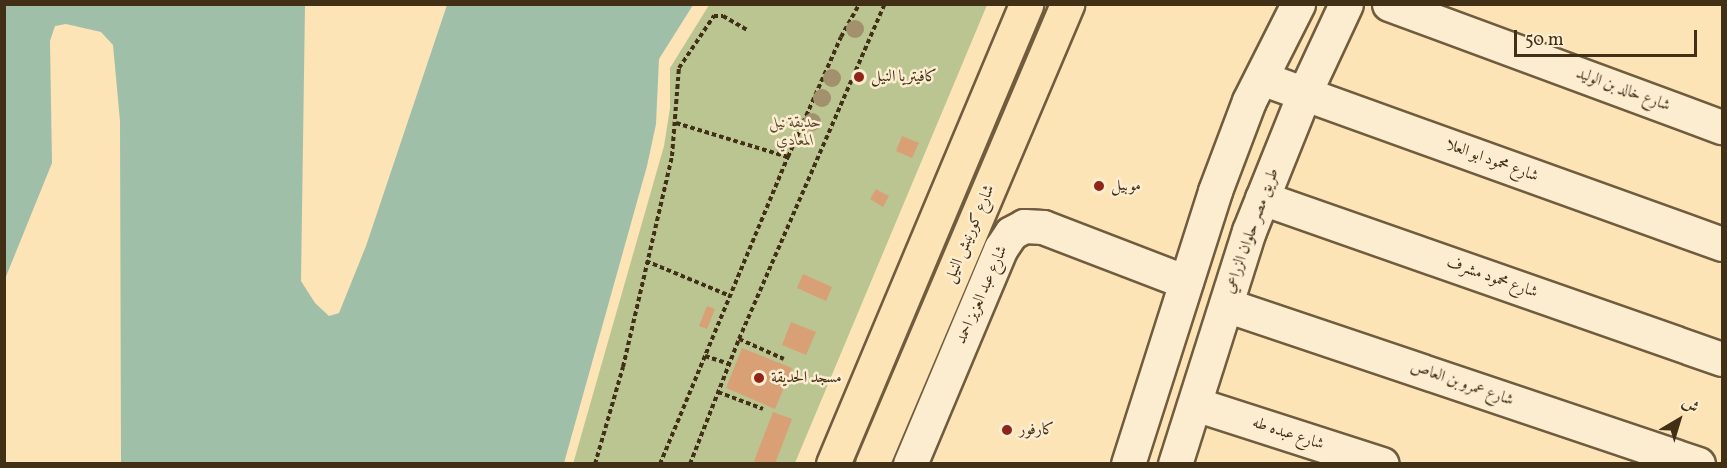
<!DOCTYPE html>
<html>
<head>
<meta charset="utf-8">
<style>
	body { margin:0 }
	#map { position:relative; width:1727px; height:468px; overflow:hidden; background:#fce4b6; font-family:Vollkorn,Amiri,serif }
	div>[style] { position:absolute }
	.green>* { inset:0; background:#bbc591 }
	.water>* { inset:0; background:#a0bfa8 }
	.building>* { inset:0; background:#d9a076 }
	.path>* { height:4px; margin-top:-2px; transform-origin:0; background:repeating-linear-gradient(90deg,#412f16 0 4.5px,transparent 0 7.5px) }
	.roads { filter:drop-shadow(2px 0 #705c3e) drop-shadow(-2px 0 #705c3e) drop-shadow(0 2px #705c3e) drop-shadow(0 -2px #705c3e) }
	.minor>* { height:33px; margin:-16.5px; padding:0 16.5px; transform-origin:16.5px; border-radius:16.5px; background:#fdedd0 }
	.highway>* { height:33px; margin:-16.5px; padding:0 16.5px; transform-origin:16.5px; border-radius:16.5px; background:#fce4b6 }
	.trees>* { width:18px; height:18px; margin:-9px; border-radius:50%; background:#a2916c }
	.dots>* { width:16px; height:16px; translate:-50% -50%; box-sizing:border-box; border:3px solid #fdedd0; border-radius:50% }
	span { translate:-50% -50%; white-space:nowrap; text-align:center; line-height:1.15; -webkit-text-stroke:5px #fdedd0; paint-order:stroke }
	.poi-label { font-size:16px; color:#412f16 }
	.left { translate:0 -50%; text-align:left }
	.street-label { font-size:16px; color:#412f16 }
	.park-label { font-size:16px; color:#594d2f; font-style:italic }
	.frame { position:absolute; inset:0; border:6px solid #412f16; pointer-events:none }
	.north { position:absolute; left:1649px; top:390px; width:60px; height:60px; -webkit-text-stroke:4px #fdedd0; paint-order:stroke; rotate:38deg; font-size:16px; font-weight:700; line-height:24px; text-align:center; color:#412f16 }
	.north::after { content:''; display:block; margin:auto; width:21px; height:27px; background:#412f16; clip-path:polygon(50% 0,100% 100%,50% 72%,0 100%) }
	.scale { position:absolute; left:1514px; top:30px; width:183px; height:27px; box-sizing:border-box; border:3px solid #412f16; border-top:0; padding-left:8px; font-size:18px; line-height:21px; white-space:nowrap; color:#412f16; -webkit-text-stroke:4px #fdedd0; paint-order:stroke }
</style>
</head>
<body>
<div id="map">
	<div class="green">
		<i style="clip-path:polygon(709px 5px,987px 5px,795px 463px,573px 464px,664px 146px,670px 108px,670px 68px)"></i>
	</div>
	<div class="water">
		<i style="clip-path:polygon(5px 4px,305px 5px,301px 281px,315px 303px,329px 316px,339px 313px,366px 246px,447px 5px,693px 5px,659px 59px,656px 124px,647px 166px,564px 463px,121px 463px,120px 121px,113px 45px,101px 32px,66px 24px,55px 26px,50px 41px,52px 163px,5px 279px)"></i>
	</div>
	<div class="building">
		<i style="clip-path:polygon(902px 136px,919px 143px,912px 158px,896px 151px)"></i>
		<i style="clip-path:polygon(876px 189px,889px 196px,883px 207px,870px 199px)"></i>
		<i style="clip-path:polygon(803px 274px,832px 287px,826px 301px,797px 288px)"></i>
		<i style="clip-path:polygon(707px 306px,715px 309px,707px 329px,699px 326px)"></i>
		<i style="clip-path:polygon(791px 322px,816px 332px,806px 355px,782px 345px)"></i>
		<i style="clip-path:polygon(742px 348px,792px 368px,775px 409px,726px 388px)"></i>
		<i style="clip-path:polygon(773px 412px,792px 419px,775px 464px,760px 464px,754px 461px)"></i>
	</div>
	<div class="path">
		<i style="left:676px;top:123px;width:117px;rotate:16.9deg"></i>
		<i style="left:646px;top:261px;width:91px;rotate:22.6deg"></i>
		<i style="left:739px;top:339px;width:49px;rotate:24deg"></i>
		<i style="left:705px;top:356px;width:25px;rotate:18deg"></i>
		<i style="left:718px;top:392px;width:48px;rotate:20.7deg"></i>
		<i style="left:595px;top:464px;width:101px;rotate:-73.9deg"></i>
		<i style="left:623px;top:367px;width:217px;rotate:-76.9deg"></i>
		<i style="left:672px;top:156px;width:88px;rotate:-85.5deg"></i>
		<i style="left:679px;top:68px;width:63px;rotate:-56.1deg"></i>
		<i style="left:714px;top:16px;width:9px"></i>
		<i style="left:723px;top:16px;width:28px;rotate:30deg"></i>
		<i style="left:660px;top:464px;width:333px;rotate:-67.4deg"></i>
		<i style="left:788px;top:157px;width:131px;rotate:-66.2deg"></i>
		<i style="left:841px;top:37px;width:38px;rotate:-61deg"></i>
		<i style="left:690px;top:464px;width:134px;rotate:-68.6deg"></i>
		<i style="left:739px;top:339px;width:365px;rotate:-66.5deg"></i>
	</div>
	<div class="roads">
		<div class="minor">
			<i style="left:1389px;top:4px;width:355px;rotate:20.3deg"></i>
			<i style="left:1261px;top:78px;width:490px;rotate:19.8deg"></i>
			<i style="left:1262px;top:198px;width:487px;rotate:19.3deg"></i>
			<i style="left:1226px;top:305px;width:498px;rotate:18.6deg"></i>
			<i style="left:1195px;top:404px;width:196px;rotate:17.8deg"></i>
			<i style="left:910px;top:464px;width:234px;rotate:-67.2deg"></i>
			<i style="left:1001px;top:248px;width:18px;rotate:-56deg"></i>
			<i style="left:1011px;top:233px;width:15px;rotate:-28deg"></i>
			<i style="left:1024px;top:226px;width:19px;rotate:3deg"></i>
			<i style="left:1043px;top:227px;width:153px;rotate:21deg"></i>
			<i style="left:1128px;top:464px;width:287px;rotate:-72.3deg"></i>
			<i style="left:1215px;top:191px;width:96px;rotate:-69.3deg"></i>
			<i style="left:1249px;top:101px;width:109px;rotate:-63.2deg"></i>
			<i style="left:1175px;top:464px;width:244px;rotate:-72.4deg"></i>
			<i style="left:1249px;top:231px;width:148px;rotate:-68.1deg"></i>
			<i style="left:1304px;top:94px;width:99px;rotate:-65deg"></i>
		</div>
		<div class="highway">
			<i style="left:833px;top:464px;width:499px;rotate:-67.2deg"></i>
			<i style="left:872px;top:464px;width:500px;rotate:-67deg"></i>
		</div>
	</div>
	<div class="trees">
		<i style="left:855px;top:29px"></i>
		<i style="left:832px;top:78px"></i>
		<i style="left:822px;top:98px"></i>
		<i style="left:812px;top:122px"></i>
	</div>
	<div class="dots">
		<i style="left:859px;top:77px;background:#8f2418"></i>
		<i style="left:1099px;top:186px;background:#8f2418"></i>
		<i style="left:759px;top:378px;background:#8f2418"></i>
		<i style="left:1007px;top:430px;background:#8f2418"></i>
	</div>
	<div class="poi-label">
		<span class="left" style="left:871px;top:77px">كافيتريا النيل</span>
		<span class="left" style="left:1111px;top:186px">موبيل</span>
		<span class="left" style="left:771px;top:378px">مسجد الحديقة</span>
		<span class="left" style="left:1019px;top:430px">كارفور</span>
	</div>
	<div class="street-label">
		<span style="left:1623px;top:90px;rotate:20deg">شارع خالد بن الوليد</span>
		<span style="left:1492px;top:161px;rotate:20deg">شارع محمود ابو العلا</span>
		<span style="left:1252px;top:231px;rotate:-70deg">طريق مصر حلوان الزراعي</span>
		<span style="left:970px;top:234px;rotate:-67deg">شارع كورنيش النيل</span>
		<span style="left:1492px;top:278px;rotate:19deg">شارع محمود مشرف</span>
		<span style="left:982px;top:295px;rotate:-66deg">شارع عبد العزيز احمد</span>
		<span style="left:1462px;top:384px;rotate:19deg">شارع عمرو بن العاص</span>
		<span style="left:1288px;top:434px;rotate:18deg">شارع عبده طه</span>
	</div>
	<div class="park-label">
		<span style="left:795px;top:132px">حديقة نيل<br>المعادي</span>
	</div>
	<div class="frame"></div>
	<div class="north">ش</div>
	<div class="scale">50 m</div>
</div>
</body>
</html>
